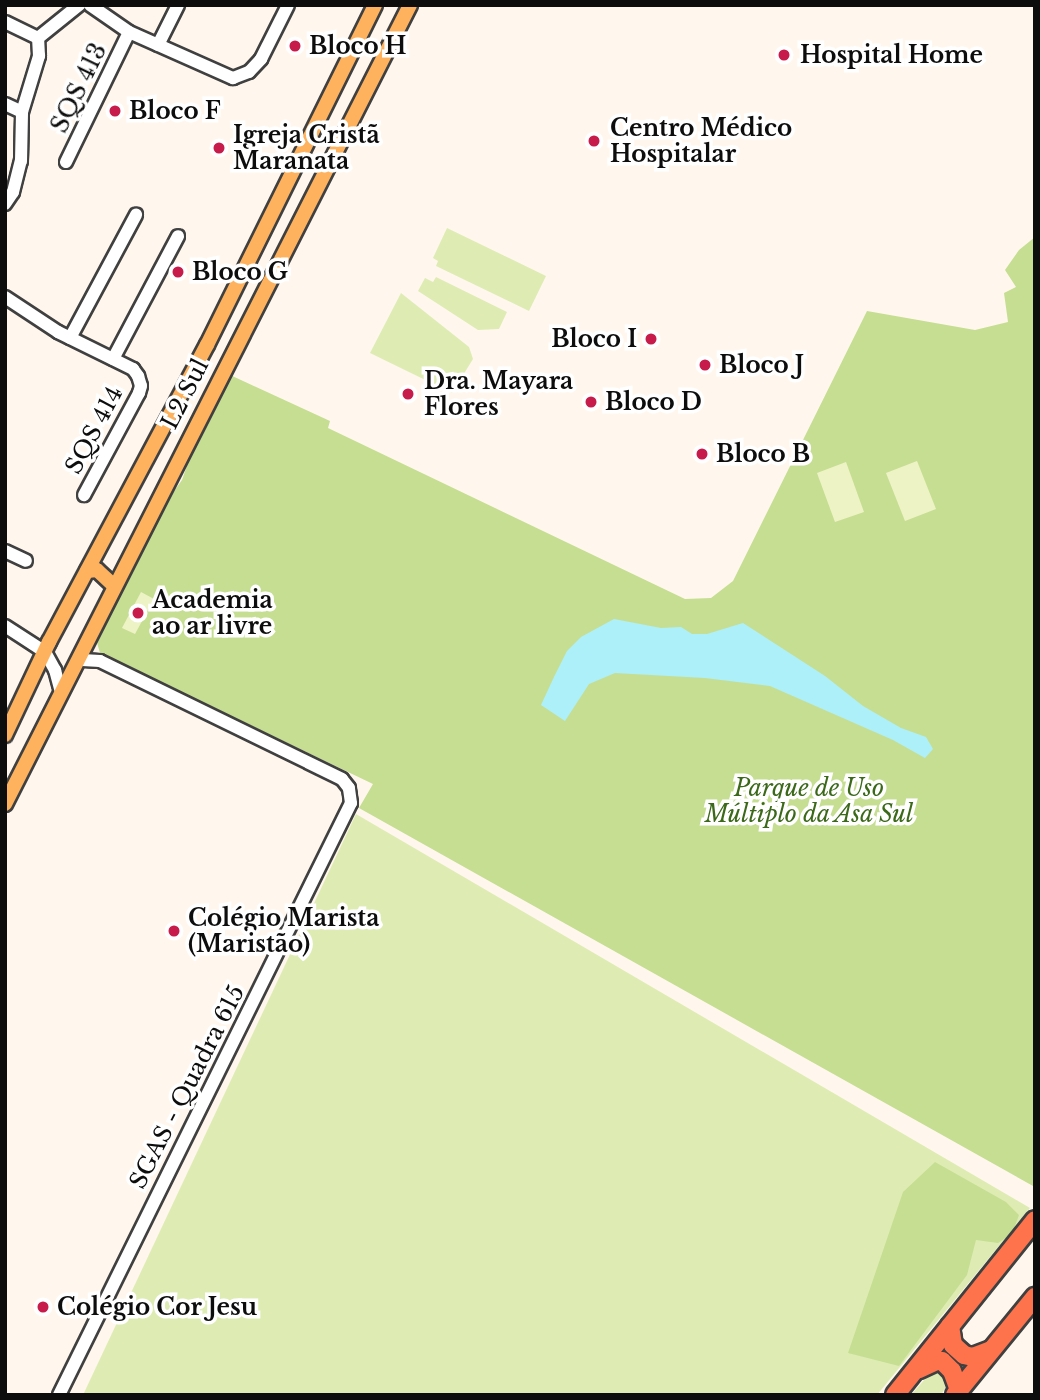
<!DOCTYPE html>
<html>
<head>
<meta charset="utf-8">
<style>
	body { margin:0 }
	#map { position:relative; width:1040px; height:1400px; overflow:hidden; background:#fff7ed; font-family:"Libre Baskerville",serif }
	div>[style] { position:absolute }
	.green>* { inset:0; background:#deecb4 }
	.forest>* { inset:0; background:#c6de92 }
	.pitch>* { inset:0; background:#eef3c6 }
	.water>* { inset:0; background:#adf0fa }
	.roads { filter:drop-shadow(2px 0 #404040) drop-shadow(-2px 0 #404040) drop-shadow(0 2px #404040) drop-shadow(0 -2px #404040) }
	.minor>* { height:12px; margin:-6px; padding:0 6px; transform-origin:6px; border-radius:6px; background:#fff }
	.major>* { height:14px; margin:-7px; padding:0 7px; transform-origin:7px; border-radius:7px; background:#ffb25d }
	.highway>* { height:18px; margin:-9px; padding:0 9px; transform-origin:9px; border-radius:9px; background:#fe734b }
	.dots>* { width:19px; height:19px; translate:-50% -50%; box-sizing:border-box; border:4px solid #fff; border-radius:50% }
	span { translate:-50% -50%; white-space:nowrap; text-align:center; line-height:1.15; -webkit-text-stroke:7px #fff; paint-order:stroke }
	.poi-label { font-size:23px; color:#0d0d0d; font-weight:700 }
	.left { translate:0 -50%; text-align:left }
	.right { translate:-100% -50%; text-align:right }
	.street-label { font-size:23px; color:#0d0d0d }
	.park-label { font-size:23px; color:#3c6919; font-style:italic }
	.frame { position:absolute; inset:0; border:7px solid #0d0d0d; pointer-events:none }
</style>
</head>
<body>
<div id="map">
	<div class="green">
		<i style="clip-path:polygon(447px 228px,546px 276px,529px 311px,436px 266px,438px 261px,433px 258px)"></i>
		<i style="clip-path:polygon(436px 277px,507px 312px,499px 329px,478px 330px,418px 291px,425px 278px,433px 282px)"></i>
		<i style="clip-path:polygon(401px 293px,469px 347px,473px 359px,452px 393px,370px 353px)"></i>
		<i style="clip-path:polygon(356px 814px,1030px 1208px,877px 1395px,83px 1395px)"></i>
		<i style="clip-path:polygon(931px 1372px,939px 1372px,945px 1377px,947px 1385px,941px 1395px,911px 1395px)"></i>
	</div>
	<div class="forest">
		<i style="clip-path:polygon(1035px 237px,1033px 1186px,359px 808px,373px 784px,100px 653px,95px 636px,154px 519px,182px 480px,198px 434px,228px 374px,330px 421px,328px 428px,685px 599px,711px 598px,733px 581px,867px 311px,975px 330px,1008px 322px,1004px 293px,1016px 287px,1005px 270px,1019px 250px)"></i>
		<i style="clip-path:polygon(935px 1162px,1006px 1202px,1019px 1215px,1012px 1234px,998px 1243px,976px 1240px,967px 1275px,899px 1366px,848px 1353px,903px 1192px)"></i>
	</div>
	<div class="pitch">
		<i style="clip-path:polygon(917px 461px,936px 509px,905px 521px,886px 473px)"></i>
		<i style="clip-path:polygon(846px 462px,864px 512px,835px 522px,817px 473px)"></i>
		<i style="clip-path:polygon(141px 592px,154px 599px,135px 634px,122px 628px)"></i>
	</div>
	<div class="water">
		<i style="clip-path:polygon(614px 619px,661px 628px,681px 627px,692px 634px,707px 634px,743px 623px,825px 676px,863px 706px,901px 728px,926px 737px,933px 749px,925px 758px,893px 740px,770px 686px,705px 678px,615px 673px,589px 684px,565px 721px,541px 705px,554px 677px,567px 651px,581px 637px)"></i>
	</div>
	<div class="roads">
		<div class="minor">
			<i style="left:90px;top:5px;width:47px;rotate:34.7deg"></i>
			<i style="left:129px;top:32px;width:114px;rotate:23.9deg"></i>
			<i style="left:233px;top:78px;width:17px;rotate:-21deg"></i>
			<i style="left:249px;top:72px;width:18px;rotate:-47deg"></i>
			<i style="left:261px;top:59px;width:60px;rotate:-63.4deg"></i>
			<i style="left:5px;top:22px;width:37px;rotate:26deg"></i>
			<i style="left:38px;top:38px;width:53px;rotate:-38.8deg"></i>
			<i style="left:158px;top:45px;width:45px;rotate:-63.4deg"></i>
			<i style="left:5px;top:104px;width:19px;rotate:25deg"></i>
			<i style="left:66px;top:162px;width:144px;rotate:-64.1deg"></i>
			<i style="left:5px;top:204px;width:14px;rotate:-56deg"></i>
			<i style="left:13px;top:192px;width:32px;rotate:-76deg"></i>
			<i style="left:21px;top:161px;width:49px;rotate:-88.8deg"></i>
			<i style="left:22px;top:112px;width:59px;rotate:-73.1deg"></i>
			<i style="left:39px;top:56px;width:18px;rotate:-93deg"></i>
			<i style="left:5px;top:297px;width:64px;rotate:33.4deg"></i>
			<i style="left:58px;top:332px;width:84px;rotate:26.3deg"></i>
			<i style="left:133px;top:369px;width:9px;rotate:54deg"></i>
			<i style="left:138px;top:376px;width:10px;rotate:73deg"></i>
			<i style="left:141px;top:386px;width:7px;rotate:106deg"></i>
			<i style="left:139px;top:393px;width:116px;rotate:118.3deg"></i>
			<i style="left:70px;top:338px;width:140px;rotate:-61.8deg"></i>
			<i style="left:113px;top:359px;width:139px;rotate:-62.1deg"></i>
			<i style="left:5px;top:551px;width:23px;rotate:25deg"></i>
			<i style="left:5px;top:626px;width:48px;rotate:33deg"></i>
			<i style="left:45px;top:652px;width:21px;rotate:61deg"></i>
			<i style="left:55px;top:670px;width:23px;rotate:75deg"></i>
			<i style="left:59px;top:1395px;width:660px;rotate:-63.75deg"></i>
			<i style="left:351px;top:803px;width:15px;rotate:-98deg"></i>
			<i style="left:349px;top:788px;width:11px;rotate:-128deg"></i>
			<i style="left:342px;top:779px;width:269px;rotate:-154deg"></i>
			<i style="left:100px;top:661px;width:22px;rotate:-177deg"></i>
		</div>
		<div class="major">
			<i style="left:87px;top:571px;width:10px;rotate:-6deg"></i>
			<i style="left:97px;top:570px;width:23px;rotate:43deg"></i>
			<i style="left:5px;top:735px;width:103px;rotate:-64.7deg"></i>
			<i style="left:49px;top:642px;width:336px;rotate:-62deg"></i>
			<i style="left:207px;top:345px;width:379px;rotate:-63.7deg"></i>
			<i style="left:5px;top:804px;width:896px;rotate:-63.12deg"></i>
		</div>
		<div class="highway">
			<i style="left:950px;top:1326px;width:19px;rotate:81deg"></i>
			<i style="left:953px;top:1345px;width:15px;rotate:42deg"></i>
			<i style="left:964px;top:1355px;width:9px;rotate:13deg"></i>
			<i style="left:973px;top:1357px;width:19px;rotate:-21deg"></i>
			<i style="left:919px;top:1369px;width:19px;rotate:-25deg"></i>
			<i style="left:936px;top:1361px;width:6px"></i>
			<i style="left:942px;top:1361px;width:14px;rotate:45deg"></i>
			<i style="left:952px;top:1371px;width:20px;rotate:70deg"></i>
			<i style="left:895px;top:1395px;width:224px;rotate:-51.3deg"></i>
			<i style="left:955px;top:1395px;width:127px;rotate:-50.8deg"></i>
		</div>
	</div>
	<div class="dots">
		<i style="left:295px;top:46px;background:#c71b4b"></i>
		<i style="left:784px;top:55px;background:#c71b4b"></i>
		<i style="left:115px;top:111px;background:#c71b4b"></i>
		<i style="left:594px;top:141px;background:#c71b4b"></i>
		<i style="left:219px;top:148px;background:#c71b4b"></i>
		<i style="left:178px;top:272px;background:#c71b4b"></i>
		<i style="left:651px;top:339px;background:#c71b4b"></i>
		<i style="left:705px;top:365px;background:#c71b4b"></i>
		<i style="left:408px;top:394px;background:#c71b4b"></i>
		<i style="left:591px;top:402px;background:#c71b4b"></i>
		<i style="left:702px;top:454px;background:#c71b4b"></i>
		<i style="left:138px;top:613px;background:#c71b4b"></i>
		<i style="left:174px;top:931px;background:#c71b4b"></i>
		<i style="left:43px;top:1307px;background:#c71b4b"></i>
	</div>
	<div class="poi-label">
		<span class="left" style="left:309px;top:46px">Bloco H</span>
		<span class="left" style="left:800px;top:55px">Hospital Home</span>
		<span class="left" style="left:129px;top:111px">Bloco F</span>
		<span class="left" style="left:610px;top:141px">Centro Médico<br>Hospitalar</span>
		<span class="left" style="left:233px;top:148px">Igreja Cristã<br>Maranata</span>
		<span class="left" style="left:192px;top:272px">Bloco G</span>
		<span class="right" style="left:637px;top:339px">Bloco I</span>
		<span class="left" style="left:719px;top:365px">Bloco J</span>
		<span class="left" style="left:424px;top:394px">Dra. Mayara<br>Flores</span>
		<span class="left" style="left:605px;top:402px">Bloco D</span>
		<span class="left" style="left:716px;top:454px">Bloco B</span>
		<span class="left" style="left:152px;top:613px">Academia<br>ao ar livre</span>
		<span class="left" style="left:188px;top:931px">Colégio Marista<br>(Maristão)</span>
		<span class="left" style="left:57px;top:1307px">Colégio Cor Jesu</span>
	</div>
	<div class="street-label">
		<span style="left:79px;top:88px;rotate:-64deg">SQS 413</span>
		<span style="left:185px;top:394px;rotate:-63deg">L2 Sul</span>
		<span style="left:94px;top:430px;rotate:-62deg">SQS 414</span>
		<span style="left:187px;top:1087px;rotate:-63deg">SGAS - Quadra 615</span>
	</div>
	<div class="park-label">
		<span style="left:809px;top:801px">Parque de Uso<br>Múltiplo da Asa Sul</span>
	</div>
	<div class="frame"></div>
</div>
</body>
</html>
